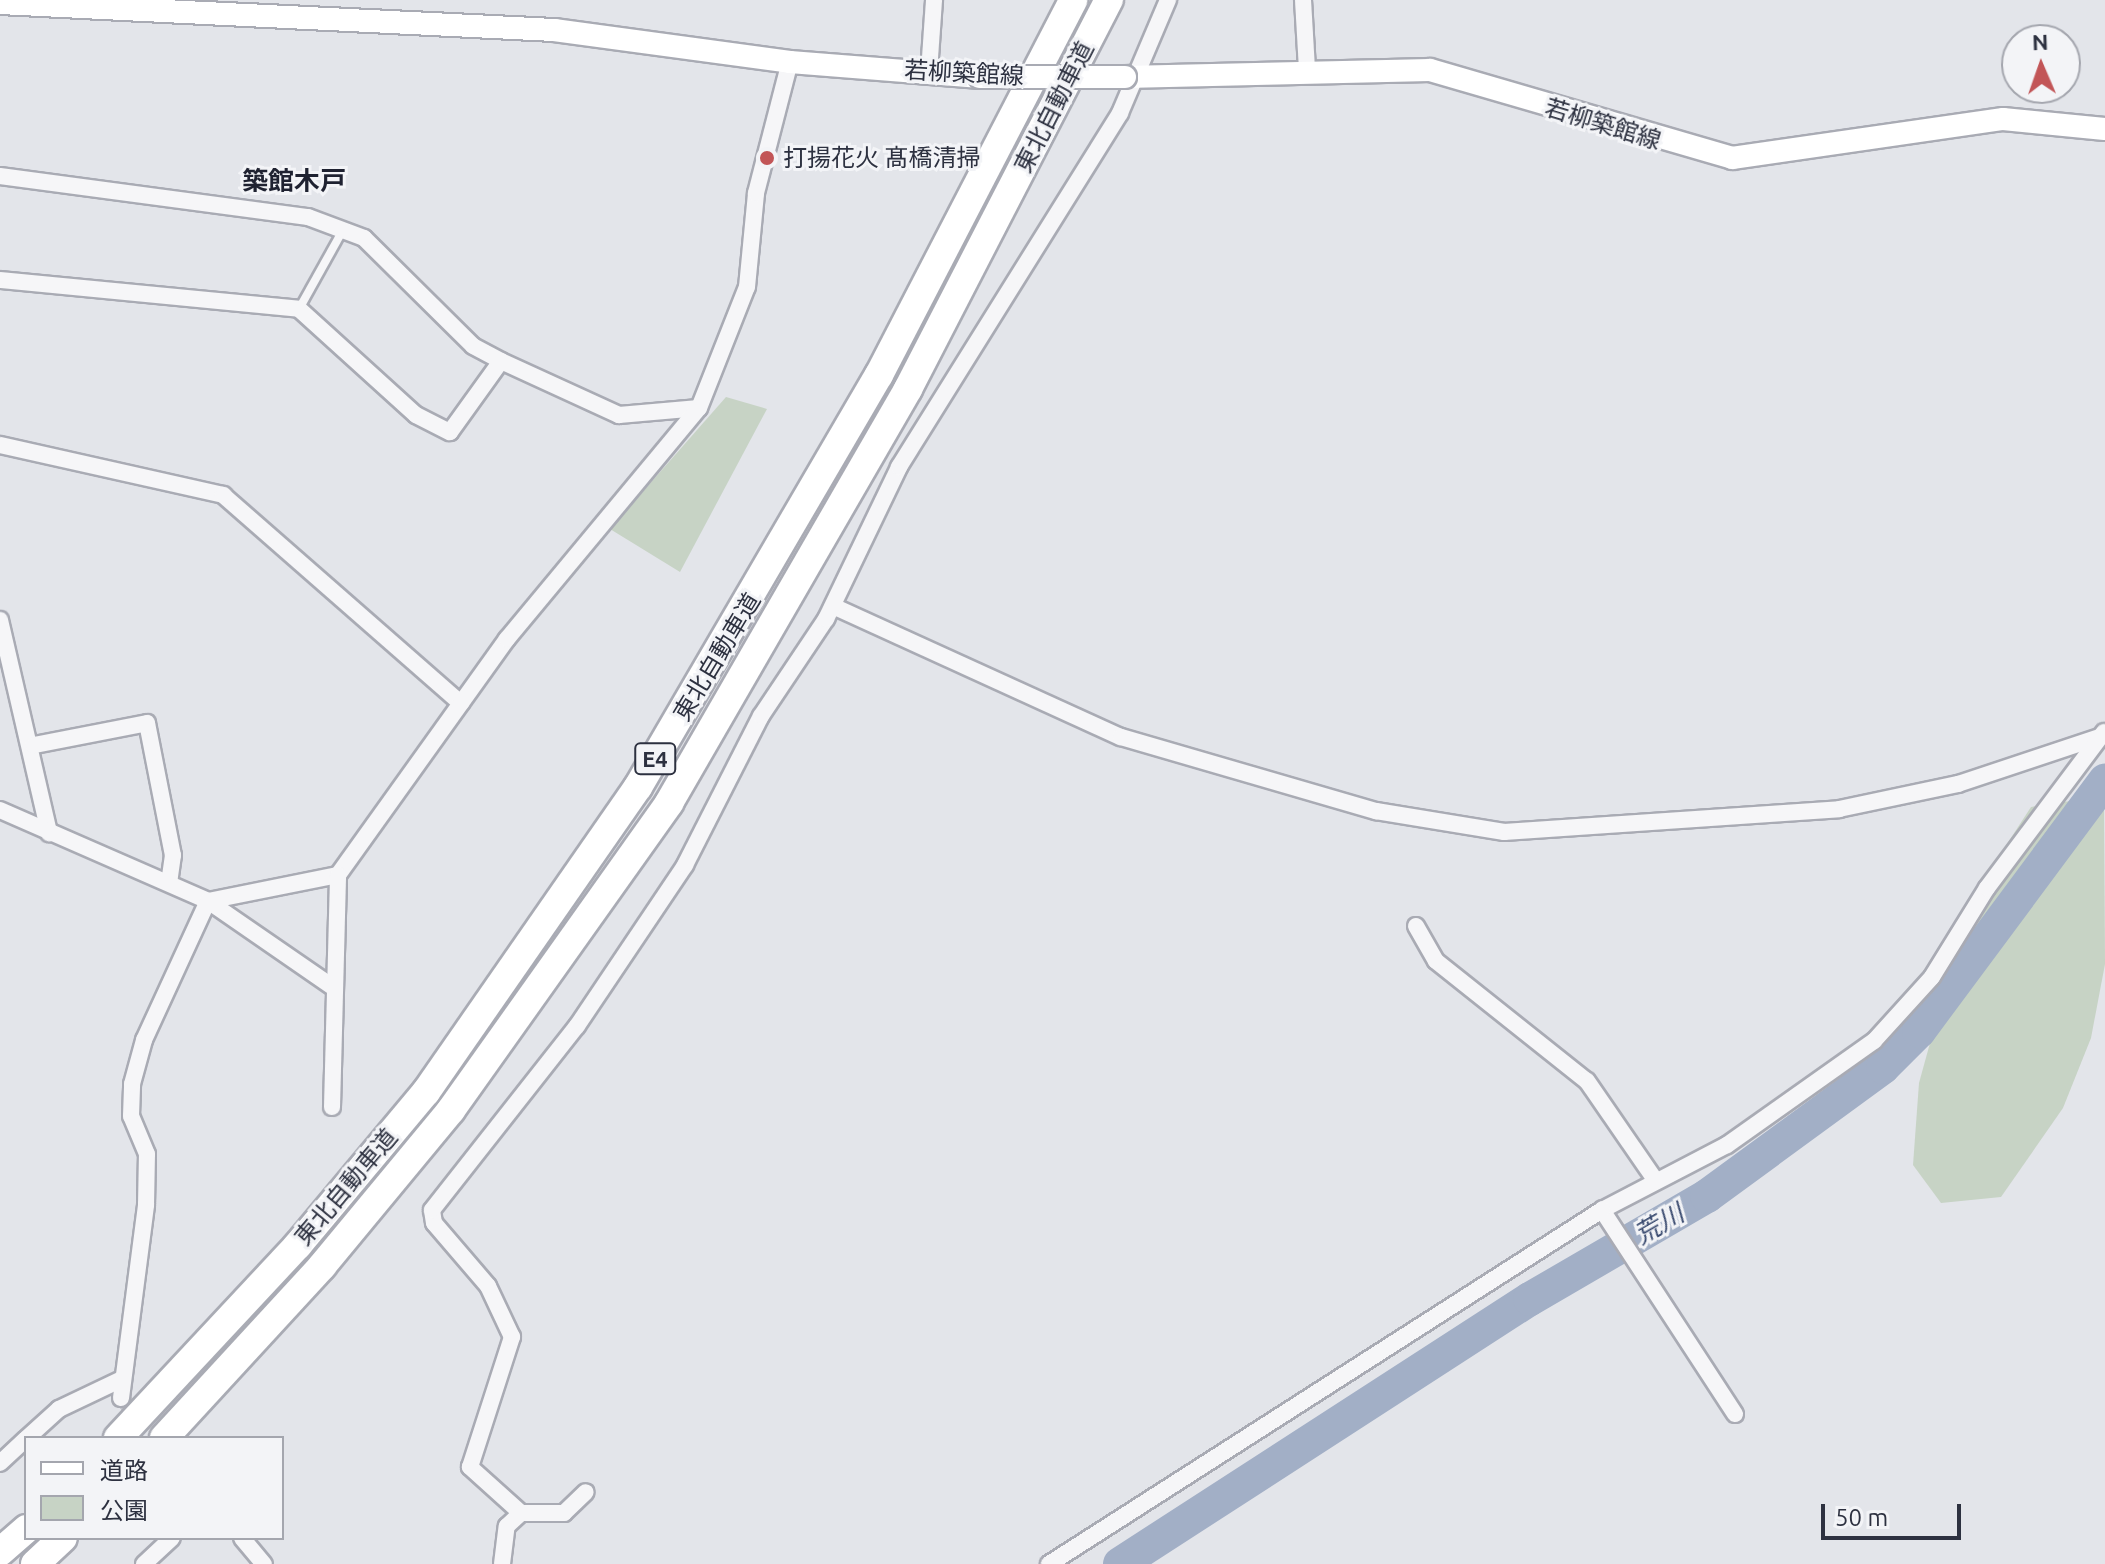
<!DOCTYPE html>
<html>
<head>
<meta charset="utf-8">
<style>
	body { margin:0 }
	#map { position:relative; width:2105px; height:1564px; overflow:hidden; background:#e3e5ea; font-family:Ubuntu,"Noto Sans JP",sans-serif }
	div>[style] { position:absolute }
	.green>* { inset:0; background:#c7d3c5 }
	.river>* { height:34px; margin:-17px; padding:0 17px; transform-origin:17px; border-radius:17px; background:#a2afc6 }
	.street-tunnel>* { height:16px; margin-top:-8px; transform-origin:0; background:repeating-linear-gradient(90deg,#bfc1c8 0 16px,transparent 0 24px) }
	.roads { filter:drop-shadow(2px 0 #a9abb4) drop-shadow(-2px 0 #a9abb4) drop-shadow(0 2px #a9abb4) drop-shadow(0 -2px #a9abb4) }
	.lane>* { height:8px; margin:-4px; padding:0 4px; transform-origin:4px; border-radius:4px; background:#f6f6f8 }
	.street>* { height:16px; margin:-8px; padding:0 8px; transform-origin:8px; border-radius:8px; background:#f6f6f8 }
	.secondary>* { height:22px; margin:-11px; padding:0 11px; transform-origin:11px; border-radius:11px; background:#fff }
	.highway>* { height:28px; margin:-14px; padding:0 14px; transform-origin:14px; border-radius:14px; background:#fff }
	.bridges { filter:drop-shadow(2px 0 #a9abb4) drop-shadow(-2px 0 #a9abb4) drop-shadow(0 2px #a9abb4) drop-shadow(0 -2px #a9abb4) }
	.secondary-bridge>* { height:22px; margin:-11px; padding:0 11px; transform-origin:11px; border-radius:11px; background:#fff }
	.dots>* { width:22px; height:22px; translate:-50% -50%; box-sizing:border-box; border:4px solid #f3f4f7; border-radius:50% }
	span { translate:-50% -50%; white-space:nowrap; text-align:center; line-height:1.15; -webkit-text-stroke:6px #f3f4f7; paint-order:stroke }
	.shield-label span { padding:2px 6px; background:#f3f4f7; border:2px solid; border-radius:6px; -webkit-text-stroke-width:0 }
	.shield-label { font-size:22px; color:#2d3140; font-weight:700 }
	.street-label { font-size:24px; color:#2d3140 }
	.poi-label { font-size:24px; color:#2d3140 }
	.left { translate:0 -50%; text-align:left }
	.neighbourhood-label { font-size:26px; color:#1f2231; font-weight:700 }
	.water-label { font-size:26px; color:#3a4b70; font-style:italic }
	.legend { position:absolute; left:24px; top:1436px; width:260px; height:104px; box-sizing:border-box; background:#f3f4f7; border:2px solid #a4a6ae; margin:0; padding:10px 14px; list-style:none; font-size:24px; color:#2d3140 }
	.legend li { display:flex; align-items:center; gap:16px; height:40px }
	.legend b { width:40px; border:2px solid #a4a6ae }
	.north { position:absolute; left:2001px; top:24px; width:80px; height:80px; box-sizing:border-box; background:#f3f4f7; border:2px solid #a4a6ae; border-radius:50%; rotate:358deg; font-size:22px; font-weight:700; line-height:32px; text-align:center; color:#2d3140 }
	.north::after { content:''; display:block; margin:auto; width:28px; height:36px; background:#c25557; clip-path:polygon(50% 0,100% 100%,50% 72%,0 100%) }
	.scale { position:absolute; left:1821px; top:1504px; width:140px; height:36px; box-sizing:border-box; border:4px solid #2d3140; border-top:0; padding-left:10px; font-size:24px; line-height:28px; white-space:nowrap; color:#2d3140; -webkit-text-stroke:6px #f3f4f7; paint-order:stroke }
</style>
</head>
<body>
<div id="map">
	<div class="green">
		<i style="clip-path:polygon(726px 397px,767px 409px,680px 572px,610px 529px)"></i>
		<i style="clip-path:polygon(2104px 796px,2105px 964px,2091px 1038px,2063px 1108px,2001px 1197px,1941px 1203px,1913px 1165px,1919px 1083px,1954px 956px,1994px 864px,2031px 807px)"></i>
	</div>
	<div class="river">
		<i style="left:1120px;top:1564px;width:488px;rotate:-32.9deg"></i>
		<i style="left:1530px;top:1299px;width:205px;rotate:-30.2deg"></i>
		<i style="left:1707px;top:1196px;width:218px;rotate:-36.2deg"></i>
		<i style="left:1883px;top:1067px;width:51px;rotate:-45deg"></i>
		<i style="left:1919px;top:1031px;width:312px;rotate:-53.4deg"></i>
	</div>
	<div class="street-tunnel">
		<i style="left:121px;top:1398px;width:57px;rotate:45deg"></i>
	</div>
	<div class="roads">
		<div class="lane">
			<i style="left:299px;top:309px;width:90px;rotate:-60.9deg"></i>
		</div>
		<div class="street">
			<i style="left:1303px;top:0;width:70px;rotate:86.7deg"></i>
			<i style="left:929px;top:72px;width:72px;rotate:-86deg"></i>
			<i style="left:0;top:176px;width:311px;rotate:7.6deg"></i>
			<i style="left:308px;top:217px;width:60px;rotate:20.6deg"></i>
			<i style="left:364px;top:238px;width:153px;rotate:44.7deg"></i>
			<i style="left:473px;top:346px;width:32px;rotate:28deg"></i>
			<i style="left:501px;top:361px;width:130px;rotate:24.6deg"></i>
			<i style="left:619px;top:415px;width:80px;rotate:-5deg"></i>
			<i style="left:0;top:280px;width:300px;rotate:5.5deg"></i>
			<i style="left:299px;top:309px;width:158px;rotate:42.2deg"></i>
			<i style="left:416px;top:415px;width:38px;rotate:27deg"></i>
			<i style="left:450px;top:432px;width:87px;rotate:-54.3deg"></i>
			<i style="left:0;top:445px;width:229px;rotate:12.6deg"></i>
			<i style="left:223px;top:495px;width:316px;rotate:41.2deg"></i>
			<i style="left:833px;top:606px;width:316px;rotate:24.5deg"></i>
			<i style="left:1121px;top:737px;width:266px;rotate:16.2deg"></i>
			<i style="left:1376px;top:811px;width:130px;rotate:9.3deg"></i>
			<i style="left:1504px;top:832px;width:336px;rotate:-3.9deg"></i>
			<i style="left:1839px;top:809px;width:122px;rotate:-11.9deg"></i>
			<i style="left:1958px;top:784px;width:152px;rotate:-18.4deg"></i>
			<i style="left:0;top:620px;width:219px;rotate:77deg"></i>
			<i style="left:34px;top:745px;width:115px;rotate:-11deg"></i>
			<i style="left:147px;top:723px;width:135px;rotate:78.9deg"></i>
			<i style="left:173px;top:855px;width:28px;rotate:98deg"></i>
			<i style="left:0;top:810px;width:227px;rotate:23.6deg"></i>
			<i style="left:208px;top:901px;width:133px;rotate:-11.3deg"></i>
			<i style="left:338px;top:875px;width:290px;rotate:-54.4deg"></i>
			<i style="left:507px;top:639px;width:300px;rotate:-50.3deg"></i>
			<i style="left:699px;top:408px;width:130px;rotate:-68.4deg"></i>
			<i style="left:747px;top:287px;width:94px;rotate:-84.5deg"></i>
			<i style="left:756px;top:193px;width:135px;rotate:-75.5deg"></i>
			<i style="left:1416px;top:926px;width:40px;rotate:60.3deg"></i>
			<i style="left:1436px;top:961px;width:193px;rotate:38.5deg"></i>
			<i style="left:1587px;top:1081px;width:121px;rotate:55.4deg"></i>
			<i style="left:332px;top:1107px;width:232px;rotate:-88.5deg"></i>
			<i style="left:121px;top:1398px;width:195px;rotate:-82.6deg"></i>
			<i style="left:146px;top:1205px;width:51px;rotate:-88.9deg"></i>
			<i style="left:147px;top:1154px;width:41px;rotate:-112.8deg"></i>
			<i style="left:131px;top:1116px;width:32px;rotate:-88deg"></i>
			<i style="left:132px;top:1084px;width:46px;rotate:-74.7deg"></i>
			<i style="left:144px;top:1040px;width:153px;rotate:-65.3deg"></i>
			<i style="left:208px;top:901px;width:153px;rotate:34.6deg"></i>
			<i style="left:1735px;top:1414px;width:244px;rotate:-123.1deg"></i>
			<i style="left:1602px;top:1210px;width:141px;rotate:-27.5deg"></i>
			<i style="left:1727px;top:1145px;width:180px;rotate:-35.3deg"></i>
			<i style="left:1874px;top:1041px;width:86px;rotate:-47.8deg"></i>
			<i style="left:1932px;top:977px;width:105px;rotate:-58.3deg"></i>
			<i style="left:1987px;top:888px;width:195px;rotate:-53.1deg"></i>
			<i style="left:27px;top:1438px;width:43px;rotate:-42.2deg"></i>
			<i style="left:59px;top:1409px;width:68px;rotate:-25.4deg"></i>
			<i style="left:0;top:1463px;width:35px;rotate:-43deg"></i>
			<i style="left:521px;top:1513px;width:69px;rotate:-138deg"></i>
			<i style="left:470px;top:1467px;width:137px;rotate:-72.1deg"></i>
			<i style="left:512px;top:1337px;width:56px;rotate:-115.2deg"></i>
			<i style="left:488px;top:1286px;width:83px;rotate:-130.6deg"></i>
			<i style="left:434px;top:1223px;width:13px;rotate:-99deg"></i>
			<i style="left:432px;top:1210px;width:234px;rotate:-51.8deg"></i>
			<i style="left:577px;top:1026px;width:194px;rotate:-56.1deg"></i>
			<i style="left:685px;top:865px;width:167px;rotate:-63deg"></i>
			<i style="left:761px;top:716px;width:117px;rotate:-56.2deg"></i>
			<i style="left:826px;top:619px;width:169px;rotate:-64.3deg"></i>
			<i style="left:899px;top:467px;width:417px;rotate:-58deg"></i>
			<i style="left:1120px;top:113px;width:123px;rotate:-67deg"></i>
			<i style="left:242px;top:1538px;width:34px;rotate:50deg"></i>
			<i style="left:144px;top:1564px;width:38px;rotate:-43deg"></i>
			<i style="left:502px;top:1564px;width:38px;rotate:-83deg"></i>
			<i style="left:507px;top:1526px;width:19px;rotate:-43deg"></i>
			<i style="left:521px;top:1513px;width:43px"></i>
			<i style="left:564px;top:1513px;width:30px;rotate:-44deg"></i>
			<i style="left:1049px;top:1564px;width:657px;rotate:-32.63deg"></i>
		</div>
		<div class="secondary">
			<i style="left:0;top:3px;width:555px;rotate:2.79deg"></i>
			<i style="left:554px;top:30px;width:238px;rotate:7.7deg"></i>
			<i style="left:790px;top:62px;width:191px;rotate:4.5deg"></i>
			<i style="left:1125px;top:77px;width:305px;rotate:-1.3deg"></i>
			<i style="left:1430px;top:70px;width:315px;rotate:16.2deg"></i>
			<i style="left:1732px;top:158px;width:274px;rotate:-8.2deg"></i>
			<i style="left:2003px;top:119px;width:102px;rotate:5.6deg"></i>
		</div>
		<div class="highway">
			<i style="left:118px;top:1438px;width:264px;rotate:-47deg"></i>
			<i style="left:298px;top:1245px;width:199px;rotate:-50.1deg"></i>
			<i style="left:426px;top:1092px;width:371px;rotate:-55.2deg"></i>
			<i style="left:638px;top:787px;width:477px;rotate:-59.7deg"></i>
			<i style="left:879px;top:375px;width:422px;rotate:-62.6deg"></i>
			<i style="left:164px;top:1438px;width:234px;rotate:-47.4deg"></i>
			<i style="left:322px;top:1266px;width:202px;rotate:-50.4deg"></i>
			<i style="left:451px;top:1110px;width:377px;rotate:-54.6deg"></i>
			<i style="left:669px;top:803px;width:478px;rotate:-60deg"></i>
			<i style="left:908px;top:389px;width:438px;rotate:-62.7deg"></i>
			<i style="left:0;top:1552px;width:35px;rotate:-41deg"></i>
			<i style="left:35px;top:1564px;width:38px;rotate:-43deg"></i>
		</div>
	</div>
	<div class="bridges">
		<div class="secondary-bridge">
			<i style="left:980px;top:77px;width:145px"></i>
		</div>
	</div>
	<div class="dots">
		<i style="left:767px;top:158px;background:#c25557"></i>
	</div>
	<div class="shield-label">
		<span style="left:655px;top:759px">E4</span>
	</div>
	<div class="street-label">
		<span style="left:964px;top:73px;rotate:3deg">若柳築館線</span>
		<span style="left:1054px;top:107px;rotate:-63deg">東北自動車道</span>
		<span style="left:1603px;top:124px;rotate:17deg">若柳築館線</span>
		<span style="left:717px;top:657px;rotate:-59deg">東北自動車道</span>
		<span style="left:346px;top:1187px;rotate:-50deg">東北自動車道</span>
	</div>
	<div class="poi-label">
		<span class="left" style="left:783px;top:158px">打揚花火 髙橋清掃</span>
	</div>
	<div class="neighbourhood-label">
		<span style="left:294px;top:181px">築館木戸</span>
	</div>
	<div class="water-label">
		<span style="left:1659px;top:1224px;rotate:-30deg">荒川</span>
	</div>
	<ul class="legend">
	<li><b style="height:10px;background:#fff"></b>道路</li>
	<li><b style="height:22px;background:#c7d3c5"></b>公園</li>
	</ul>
	<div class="north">N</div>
	<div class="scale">50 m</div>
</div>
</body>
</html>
